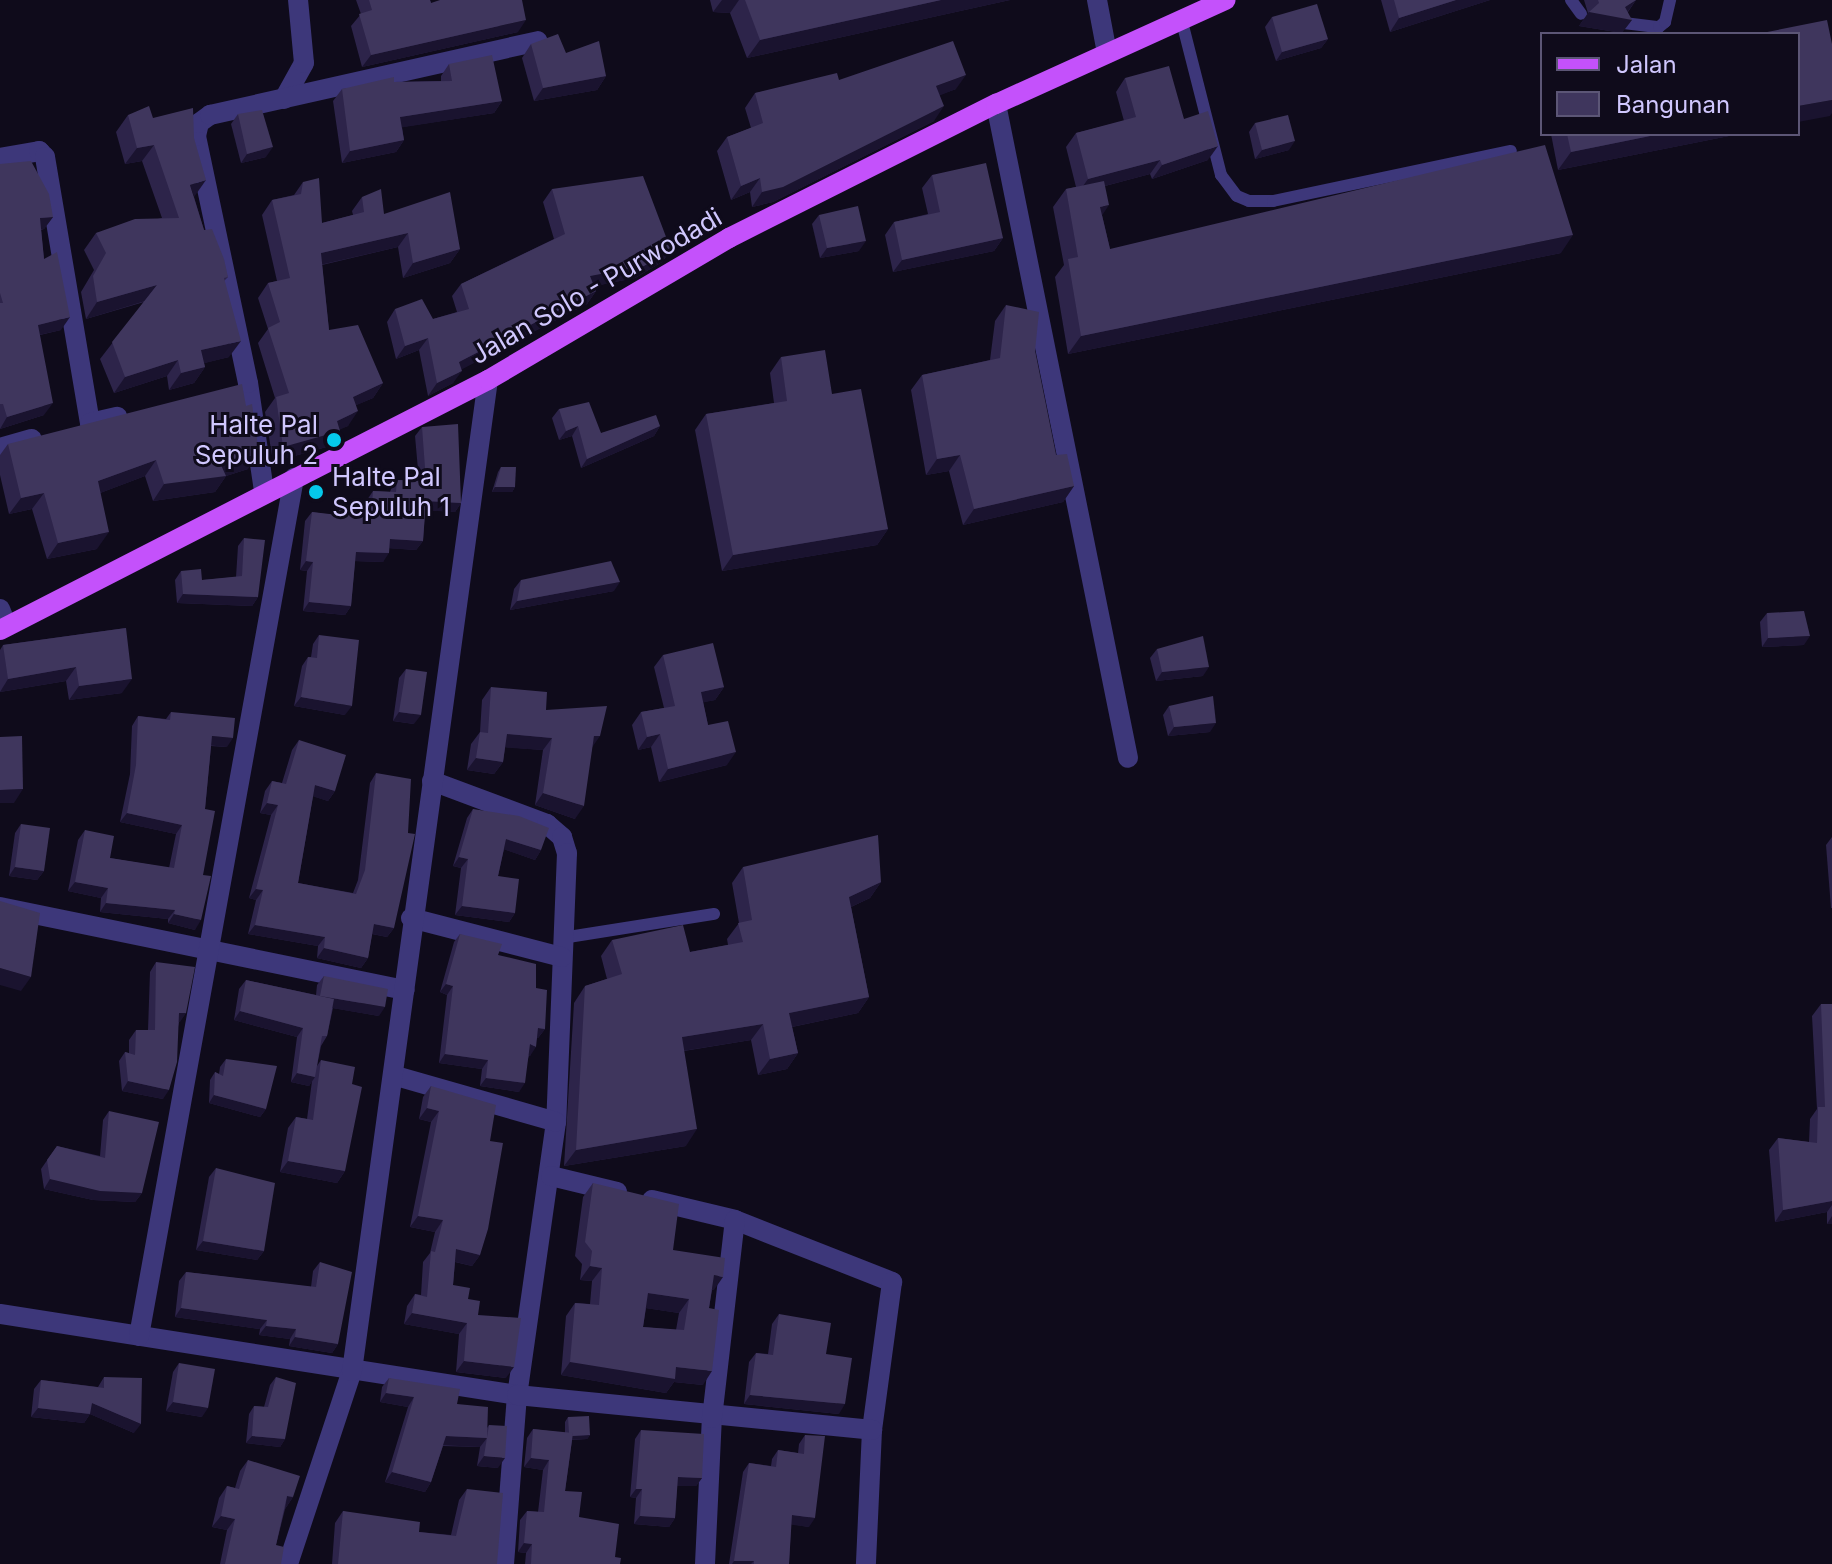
<!DOCTYPE html>
<html>
<head>
<meta charset="utf-8">
<style>
	body { margin:0 }
	#map { position:relative; width:1832px; height:1564px; overflow:hidden; background:#0f0b1b; font-family:Inter,sans-serif }
	div>[style] { position:absolute }
	.service>* { height:12px; margin:-6px; padding:0 6px; transform-origin:6px; border-radius:6px; background:#3d377a }
	.minor>* { height:20px; margin:-10px; padding:0 10px; transform-origin:10px; border-radius:10px; background:#3d377a }
	.primary>* { height:20px; margin:-10px; padding:0 10px; transform-origin:10px; border-radius:10px; background:#c451fb }
	.wall>* { inset:0; background:#2d244a }
	.shaded-wall>* { inset:0; background:#1a132f }
	.building>* { inset:0; background:#3f365d }
	.dots>* { width:22px; height:22px; translate:-50% -50%; box-sizing:border-box; border:4px solid #0f0b1b; border-radius:50% }
	span { translate:-50% -50%; white-space:nowrap; text-align:center; line-height:1.15; -webkit-text-stroke:6px #0f0b1b; paint-order:stroke }
	.street-label { font-size:26px; color:#d0c7fe }
	.poi-label { font-size:26px; color:#d0c7fe }
	.right { translate:-100% -50%; text-align:right }
	.left { translate:0 -50%; text-align:left }
	.legend { position:absolute; left:1540px; top:32px; width:260px; height:104px; box-sizing:border-box; background:#0f0b1b; border:2px solid #5c5676; margin:0; padding:10px 14px; list-style:none; font-size:24px; color:#d0c7fe }
	.legend li { display:flex; align-items:center; gap:16px; height:40px }
	.legend b { width:40px; border:2px solid #5c5676 }
</style>
</head>
<body>
<div id="map">
	<div class="service">
		<i style="left:1571px;top:0;width:17px;rotate:54deg"></i>
		<i style="left:1181px;top:18px;width:162px;rotate:75.7deg"></i>
		<i style="left:1221px;top:175px;width:26px;rotate:53deg"></i>
		<i style="left:1237px;top:196px;width:13px;rotate:23deg"></i>
		<i style="left:1249px;top:201px;width:24px"></i>
		<i style="left:1273px;top:201px;width:243px;rotate:-11.9deg"></i>
		<i style="left:1624px;top:23px;width:35px;rotate:7deg"></i>
		<i style="left:1659px;top:27px;width:8px;rotate:-40deg"></i>
		<i style="left:1665px;top:22px;width:23px;rotate:-77deg"></i>
		<i style="left:562px;top:938px;width:154px;rotate:-9deg"></i>
	</div>
	<div class="minor">
		<i style="left:1097px;top:0;width:54px;rotate:79.3deg"></i>
		<i style="left:284px;top:99px;width:41px;rotate:-60.9deg"></i>
		<i style="left:304px;top:63px;width:63px;rotate:-95.4deg"></i>
		<i style="left:996px;top:104px;width:667px;rotate:78.59deg"></i>
		<i style="left:0;top:158px;width:40px;rotate:-10deg"></i>
		<i style="left:39px;top:151px;width:8px;rotate:45deg"></i>
		<i style="left:45px;top:157px;width:270px;rotate:80.4deg"></i>
		<i style="left:90px;top:423px;width:28px;rotate:-13deg"></i>
		<i style="left:0;top:448px;width:33px;rotate:-16deg"></i>
		<i style="left:264px;top:491px;width:109px;rotate:-98.4deg"></i>
		<i style="left:248px;top:383px;width:252px;rotate:-101.9deg"></i>
		<i style="left:196px;top:136px;width:13px;rotate:-77deg"></i>
		<i style="left:199px;top:123px;width:14px;rotate:-36deg"></i>
		<i style="left:210px;top:115px;width:336px;rotate:-12.7deg"></i>
		<i style="left:0;top:609px;width:18px;rotate:68deg"></i>
		<i style="left:432px;top:781px;width:123px;rotate:20.5deg"></i>
		<i style="left:547px;top:824px;width:20px;rotate:41deg"></i>
		<i style="left:562px;top:837px;width:17px;rotate:73deg"></i>
		<i style="left:567px;top:853px;width:269px;rotate:92.3deg"></i>
		<i style="left:556px;top:1122px;width:276px;rotate:98.1deg"></i>
		<i style="left:517px;top:1395px;width:169px;rotate:94.4deg"></i>
		<i style="left:0;top:907px;width:413px;rotate:11.6deg"></i>
		<i style="left:411px;top:918px;width:156px;rotate:14.5deg"></i>
		<i style="left:396px;top:1076px;width:166px;rotate:16deg"></i>
		<i style="left:551px;top:1176px;width:68px;rotate:13.6deg"></i>
		<i style="left:652px;top:1200px;width:85px;rotate:13.5deg"></i>
		<i style="left:735px;top:1220px;width:169px;rotate:21.5deg"></i>
		<i style="left:892px;top:1282px;width:149px;rotate:97.7deg"></i>
		<i style="left:872px;top:1430px;width:134px;rotate:92.6deg"></i>
		<i style="left:0;top:1314px;width:523px;rotate:8.9deg"></i>
		<i style="left:517px;top:1395px;width:357px;rotate:5.6deg"></i>
		<i style="left:139px;top:1336px;width:872px;rotate:-79.76deg"></i>
		<i style="left:288px;top:1564px;width:203px;rotate:-71.7deg"></i>
		<i style="left:352px;top:1371px;width:1000px;rotate:-82.19deg"></i>
		<i style="left:705px;top:1564px;width:146px;rotate:-87.3deg"></i>
		<i style="left:712px;top:1418px;width:199px;rotate:-83.4deg"></i>
	</div>
	<div class="primary">
		<i style="left:0;top:630px;width:548px;rotate:-27.13deg"></i>
		<i style="left:488px;top:380px;width:280px;rotate:-30.5deg"></i>
		<i style="left:729px;top:238px;width:299px;rotate:-26.7deg"></i>
		<i style="left:996px;top:104px;width:252px;rotate:-24.4deg"></i>
	</div>
	<div class="wall">
		<i style="clip-path:polygon(356px 0,430px 0,431px 3px,518px 32px,362px 67px,351px 26px,361px 14px)"></i>
		<i style="clip-path:polygon(710px 0,1010px 0,747px 58px,730px 13px,713px 12px)"></i>
		<i style="clip-path:polygon(1381px 0,1490px 0,1390px 32px)"></i>
		<i style="clip-path:polygon(1584px 0,1636px 0,1628px 12px,1622px 33px,1579px 26px,1588px 13px)"></i>
		<i style="clip-path:polygon(1272px 17px,1328px 39px,1321px 48px,1276px 61px,1265px 27px)"></i>
		<i style="clip-path:polygon(531px 44px,566px 53px,606px 76px,597px 90px,534px 101px,522px 58px)"></i>
		<i style="clip-path:polygon(449px 64px,502px 101px,494px 113px,402px 127px,404px 140px,396px 152px,342px 163px,333px 101px,342px 89px,394px 82px,441px 81px,441px 76px)"></i>
		<i style="clip-path:polygon(1125px 78px,1184px 119px,1208px 160px,1152px 179px,1150px 174px,1105px 186px,1102px 215px,1110px 249px,1561px 253px,1068px 354px,1055px 277px,1064px 265px,1053px 207px,1066px 189px,1076px 187px,1066px 147px,1076px 133px,1124px 121px,1116px 92px)"></i>
		<i style="clip-path:polygon(839px 80px,956px 89px,939px 95px,934px 121px,773px 202px,752px 207px,750px 192px,731px 200px,717px 151px,727px 137px,751px 128px,745px 108px,755px 93px)"></i>
		<i style="clip-path:polygon(238px 114px,266px 157px,241px 163px,231px 124px)"></i>
		<i style="clip-path:polygon(128px 115px,153px 118px,194px 197px,204px 230px,228px 277px,224px 281px,229px 357px,204px 363px,205px 367px,194px 383px,169px 390px,167px 376px,114px 393px,100px 359px,144px 302px,86px 319px,81px 292px,94px 270px,84px 250px,96px 233px,162px 218px,142px 161px,125px 164px,116px 132px)"></i>
		<i style="clip-path:polygon(1255px 123px,1289px 150px,1255px 159px,1249px 132px)"></i>
		<i style="clip-path:polygon(1551px 134px,1739px 134px,1558px 170px)"></i>
		<i style="clip-path:polygon(0 164px,53px 217px,44px 229px,41px 230px,44px 259px,61px 330px,40px 335px,44px 415px,0 429px)"></i>
		<i style="clip-path:polygon(932px 175px,1003px 238px,994px 251px,893px 272px,885px 235px,894px 222px,928px 214px,922px 188px)"></i>
		<i style="clip-path:polygon(303px 182px,322px 223px,353px 215px,352px 211px,362px 197px,384px 214px,460px 249px,450px 263px,403px 278px,398px 247px,322px 265px,329px 330px,383px 383px,373px 398px,356px 405px,348px 426px,339px 429px,340px 431px,330px 446px,273px 462px,265px 412px,275px 398px,258px 343px,268px 329px,258px 298px,268px 283px,277px 281px,262px 215px,272px 200px,294px 195px)"></i>
		<i style="clip-path:polygon(552px 189px,671px 250px,662px 262px,635px 278px,594px 286px,596px 291px,587px 304px,461px 369px,453px 383px,428px 396px,419px 350px,396px 359px,387px 322px,395px 309px,433px 319px,457px 312px,452px 296px,461px 284px,554px 239px,543px 202px)"></i>
		<i style="clip-path:polygon(819px 215px,859px 251px,820px 258px,812px 224px)"></i>
		<i style="clip-path:polygon(1006px 305px,1035px 351px,1056px 455px,1074px 486px,1063px 502px,963px 525px,949px 471px,926px 475px,911px 390px,922px 375px,990px 360px,995px 321px)"></i>
		<i style="clip-path:polygon(781px 357px,832px 394px,888px 529px,877px 545px,722px 571px,695px 430px,706px 414px,774px 403px,770px 373px)"></i>
		<i style="clip-path:polygon(559px 409px,601px 433px,660px 426px,654px 436px,581px 468px,572px 436px,559px 440px,552px 418px)"></i>
		<i style="clip-path:polygon(422px 427px,461px 503px,455px 512px,425px 510px,423px 541px,416px 550px,389px 548px,383px 562px,355px 561px,351px 606px,345px 615px,303px 611px,307px 571px,300px 570px,305px 521px,312px 512px,332px 515px,333px 509px,339px 500px,367px 503px,367px 500px,373px 491px,390px 492px,391px 489px,397px 480px,419px 481px,415px 436px)"></i>
		<i style="clip-path:polygon(8px 444px,248px 469px,226px 476px,215px 492px,153px 501px,145px 476px,100px 493px,97px 549px,47px 559px,32px 509px,9px 514px,0 475px,0 455px)"></i>
		<i style="clip-path:polygon(501px 467px,515px 487px,512px 492px,492px 492px,498px 472px)"></i>
		<i style="clip-path:polygon(244px 538px,258px 597px,252px 606px,177px 603px,175px 580px,181px 571px,202px 580px,236px 577px,238px 546px)"></i>
		<i style="clip-path:polygon(521px 580px,614px 591px,510px 610px,514px 589px)"></i>
		<i style="clip-path:polygon(1767px 613px,1804px 645px,1762px 647px,1760px 622px)"></i>
		<i style="clip-path:polygon(126px 628px,122px 693px,69px 700px,66px 681px,0 692px,0 650px,3px 645px)"></i>
		<i style="clip-path:polygon(319px 635px,345px 715px,294px 706px,302px 666px,308px 657px,311px 657px,313px 644px)"></i>
		<i style="clip-path:polygon(1157px 649px,1203px 676px,1156px 681px,1150px 658px)"></i>
		<i style="clip-path:polygon(663px 655px,724px 687px,715px 700px,703px 702px,708px 725px,727px 765px,659px 782px,651px 747px,638px 750px,632px 725px,641px 712px,664px 708px,654px 667px)"></i>
		<i style="clip-path:polygon(406px 669px,414px 724px,393px 721px,399px 678px)"></i>
		<i style="clip-path:polygon(491px 687px,546px 710px,592px 748px,575px 819px,535px 805px,543px 750px,505px 747px,503px 762px,494px 774px,467px 770px,471px 744px,480px 732px,482px 700px)"></i>
		<i style="clip-path:polygon(1169px 706px,1210px 732px,1168px 736px,1163px 715px)"></i>
		<i style="clip-path:polygon(171px 712px,227px 747px,211px 746px,205px 809px,203px 875px,195px 930px,168px 923px,168px 919px,100px 912px,101px 898px,68px 891px,78px 840px,85px 830px,110px 858px,169px 868px,176px 834px,120px 822px,130px 774px,132px 726px,138px 716px,166px 719px)"></i>
		<i style="clip-path:polygon(299px 740px,335px 791px,328px 801px,313px 796px,298px 883px,353px 893px,358px 880px,370px 783px,376px 773px,394px 928px,387px 937px,372px 934px,368px 958px,361px 968px,317px 958px,318px 946px,248px 934px,256px 900px,249px 898px,271px 815px,260px 813px,265px 791px,272px 781px,282px 783px,292px 750px)"></i>
		<i style="clip-path:polygon(473px 809px,541px 850px,535px 860px,504px 849px,498px 876px,515px 913px,509px 922px,455px 915px,461px 868px,453px 866px,467px 818px)"></i>
		<i style="clip-path:polygon(21px 824px,44px 871px,37px 880px,9px 876px,15px 833px)"></i>
		<i style="clip-path:polygon(1832px 837px,1832px 908px,1831px 908px,1826px 845px)"></i>
		<i style="clip-path:polygon(743px 867px,881px 882px,870px 898px,851px 907px,869px 997px,858px 1013px,792px 1027px,798px 1053px,787px 1069px,758px 1075px,751px 1040px,684px 1051px,686px 1146px,564px 1166px,574px 1003px,585px 986px,607px 979px,601px 956px,612px 940px,690px 952px,728px 945px,727px 939px,739px 923px,732px 883px)"></i>
		<i style="clip-path:polygon(460px 934px,498px 955px,536px 988px,545px 1029px,538px 1038px,537px 1038px,530px 1056px,529px 1055px,519px 1092px,480px 1086px,482px 1069px,439px 1063px,447px 995px,440px 992px,454px 942px)"></i>
		<i style="clip-path:polygon(156px 962px,186px 1013px,179px 1022px,163px 1099px,122px 1091px,119px 1061px,125px 1052px,129px 1053px,129px 1040px,136px 1030px,148px 1030px,150px 972px)"></i>
		<i style="clip-path:polygon(324px 976px,379px 1016px,333px 1008px,327px 1036px,321px 1046px,317px 1066px,321px 1060px,352px 1084px,345px 1171px,337px 1183px,280px 1172px,288px 1128px,296px 1117px,307px 1119px,312px 1081px,309px 1086px,291px 1082px,297px 1037px,234px 1020px,239px 989px,246px 980px,316px 995px,317px 985px)"></i>
		<i style="clip-path:polygon(1821px 1004px,1832px 1004px,1832px 1224px,1827px 1224px,1827px 1212px,1775px 1222px,1769px 1150px,1778px 1138px,1809px 1142px,1810px 1119px,1817px 1109px,1812px 1016px)"></i>
		<i style="clip-path:polygon(226px 1059px,266px 1109px,260px 1117px,209px 1103px,210px 1080px,215px 1072px,219px 1074px,220px 1067px)"></i>
		<i style="clip-path:polygon(431px 1086px,490px 1141px,480px 1255px,472px 1266px,455px 1262px,453px 1285px,468px 1299px,478px 1315px,506px 1378px,456px 1372px,459px 1334px,404px 1324px,407px 1306px,415px 1294px,421px 1295px,423px 1262px,430px 1253px,435px 1232px,410px 1227px,431px 1122px,419px 1119px,423px 1097px)"></i>
		<i style="clip-path:polygon(109px 1111px,142px 1193px,135px 1202px,93px 1200px,44px 1189px,41px 1169px,57px 1146px,100px 1156px,103px 1120px)"></i>
		<i style="clip-path:polygon(216px 1168px,264px 1251px,257px 1260px,196px 1250px,209px 1177px)"></i>
		<i style="clip-path:polygon(evenodd,593px 1183px,673px 1250px,714px 1290px,712px 1290px,709px 1308px,703px 1385px,674px 1382px,666px 1393px,561px 1375px,566px 1316px,575px 1303px,590px 1304px,592px 1281px,580px 1280px,582px 1264px,575px 1256px,583px 1197px,593px 1183px,646px 1308px,679px 1313px,676px 1330px,643px 1327px,646px 1308px)"></i>
		<i style="clip-path:polygon(320px 1262px,338px 1344px,332px 1353px,289px 1346px,290px 1339px,259px 1335px,260px 1329px,175px 1317px,179px 1281px,186px 1272px,311px 1287px,313px 1271px)"></i>
		<i style="clip-path:polygon(779px 1314px,826px 1354px,839px 1414px,744px 1404px,749px 1362px,756px 1353px,768px 1354px,772px 1324px)"></i>
		<i style="clip-path:polygon(179px 1363px,202px 1417px,166px 1411px,173px 1372px)"></i>
		<i style="clip-path:polygon(104px 1377px,134px 1433px,90px 1414px,84px 1423px,31px 1417px,34px 1389px,41px 1380px,98px 1387px)"></i>
		<i style="clip-path:polygon(276px 1377px,285px 1439px,280px 1447px,246px 1443px,249px 1414px,254px 1406px,264px 1407px,270px 1385px)"></i>
		<i style="clip-path:polygon(389px 1378px,457px 1404px,487px 1428px,489px 1425px,498px 1468px,477px 1466px,480px 1447px,443px 1446px,431px 1482px,425px 1492px,385px 1482px,408px 1407px,380px 1402px,382px 1387px)"></i>
		<i style="clip-path:polygon(568px 1417px,590px 1435px,587px 1439px,572px 1440px,565px 1491px,579px 1517px,615px 1557px,620px 1564px,525px 1564px,526px 1553px,518px 1552px,520px 1520px,527px 1511px,538px 1512px,543px 1470px,524px 1467px,527px 1438px,533px 1429px,565px 1433px,565px 1422px)"></i>
		<i style="clip-path:polygon(641px 1430px,702px 1478px,696px 1486px,677px 1486px,675px 1518px,669px 1527px,634px 1524px,636px 1498px,630px 1497px,635px 1439px)"></i>
		<i style="clip-path:polygon(805px 1435px,809px 1527px,791px 1524px,789px 1564px,729px 1564px,743px 1472px,749px 1463px,771px 1466px,772px 1459px,778px 1450px,798px 1453px,799px 1444px)"></i>
		<i style="clip-path:polygon(248px 1460px,293px 1497px,285px 1509px,276px 1545px,281px 1564px,220px 1564px,227px 1530px,212px 1527px,219px 1498px,227px 1486px,235px 1488px,240px 1471px)"></i>
		<i style="clip-path:polygon(467px 1489px,497px 1564px,332px 1564px,335px 1523px,343px 1511px,419px 1532px,451px 1535px,459px 1500px)"></i>
	</div>
	<div class="shaded-wall">
		<i style="clip-path:polygon(722px 0,739px 0,730px 13px,713px 12px)"></i>
		<i style="clip-path:polygon(941px 0,1010px 0,747px 58px,760px 40px)"></i>
		<i style="clip-path:polygon(1456px 0,1490px 0,1390px 32px,1399px 18px)"></i>
		<i style="clip-path:polygon(1636px 0,1626px 14px,1632px 20px,1622px 33px,1579px 26px,1589px 12px,1625px 7px)"></i>
		<i style="clip-path:polygon(526px 20px,518px 32px,362px 67px,371px 55px)"></i>
		<i style="clip-path:polygon(1328px 39px,1321px 48px,1276px 61px,1282px 52px)"></i>
		<i style="clip-path:polygon(966px 75px,956px 89px,926px 101px,936px 86px)"></i>
		<i style="clip-path:polygon(606px 76px,597px 90px,534px 101px,543px 88px)"></i>
		<i style="clip-path:polygon(1832px 100px,1832px 113px,1830px 116px,1798px 122px,1798px 106px)"></i>
		<i style="clip-path:polygon(502px 101px,494px 113px,392px 129px,400px 117px)"></i>
		<i style="clip-path:polygon(944px 106px,934px 121px,773px 202px,752px 207px,762px 192px)"></i>
		<i style="clip-path:polygon(1660px 134px,1739px 134px,1558px 170px,1571px 152px)"></i>
		<i style="clip-path:polygon(404px 140px,396px 152px,342px 163px,350px 151px)"></i>
		<i style="clip-path:polygon(1295px 141px,1289px 150px,1255px 159px,1262px 150px)"></i>
		<i style="clip-path:polygon(154px 145px,142px 161px,125px 164px,137px 148px)"></i>
		<i style="clip-path:polygon(1218px 146px,1208px 160px,1152px 179px,1162px 165px)"></i>
		<i style="clip-path:polygon(273px 147px,266px 157px,241px 163px,247px 154px)"></i>
		<i style="clip-path:polygon(1160px 160px,1150px 174px,1078px 193px,1088px 179px)"></i>
		<i style="clip-path:polygon(760px 178px,750px 192px,731px 200px,741px 186px)"></i>
		<i style="clip-path:polygon(206px 180px,194px 197px,190px 185px)"></i>
		<i style="clip-path:polygon(1109px 205px,1097px 223px,1100px 207px)"></i>
		<i style="clip-path:polygon(53px 217px,44px 229px,31px 231px,40px 218px)"></i>
		<i style="clip-path:polygon(408px 233px,398px 247px,311px 267px,321px 253px)"></i>
		<i style="clip-path:polygon(1573px 235px,1561px 253px,1068px 354px,1081px 336px)"></i>
		<i style="clip-path:polygon(1003px 238px,994px 251px,893px 272px,902px 260px)"></i>
		<i style="clip-path:polygon(866px 241px,859px 251px,820px 258px,827px 248px)"></i>
		<i style="clip-path:polygon(460px 249px,450px 263px,403px 278px,413px 263px)"></i>
		<i style="clip-path:polygon(671px 250px,662px 262px,635px 278px,581px 289px,590px 276px)"></i>
		<i style="clip-path:polygon(157px 285px,145px 301px,86px 319px,97px 302px)"></i>
		<i style="clip-path:polygon(596px 291px,587px 304px,451px 375px,459px 362px)"></i>
		<i style="clip-path:polygon(70px 317px,61px 330px,30px 337px,38px 325px)"></i>
		<i style="clip-path:polygon(428px 338px,419px 350px,396px 359px,405px 346px)"></i>
		<i style="clip-path:polygon(241px 341px,229px 357px,189px 367px,201px 350px)"></i>
		<i style="clip-path:polygon(178px 360px,167px 376px,114px 393px,125px 377px)"></i>
		<i style="clip-path:polygon(205px 367px,194px 383px,169px 390px,181px 373px)"></i>
		<i style="clip-path:polygon(462px 371px,453px 383px,428px 396px,437px 383px)"></i>
		<i style="clip-path:polygon(383px 383px,373px 398px,343px 411px,353px 397px)"></i>
		<i style="clip-path:polygon(53px 403px,44px 415px,0 429px,7px 417px)"></i>
		<i style="clip-path:polygon(358px 411px,348px 426px,328px 435px,340px 431px,330px 446px,273px 462px,283px 447px)"></i>
		<i style="clip-path:polygon(578px 426px,572px 436px,559px 440px,566px 431px)"></i>
		<i style="clip-path:polygon(660px 426px,654px 436px,581px 468px,587px 459px)"></i>
		<i style="clip-path:polygon(259px 453px,248px 469px,226px 476px,215px 492px,153px 501px,164px 484px)"></i>
		<i style="clip-path:polygon(960px 455px,949px 471px,926px 475px,937px 459px)"></i>
		<i style="clip-path:polygon(156px 460px,145px 476px,87px 498px,98px 481px)"></i>
		<i style="clip-path:polygon(1074px 486px,1063px 502px,963px 525px,974px 509px)"></i>
		<i style="clip-path:polygon(495px 487px,515px 487px,512px 492px,492px 492px)"></i>
		<i style="clip-path:polygon(44px 493px,32px 509px,9px 514px,21px 498px)"></i>
		<i style="clip-path:polygon(426px 501px,461px 503px,455px 512px,420px 510px)"></i>
		<i style="clip-path:polygon(888px 529px,877px 545px,722px 571px,733px 555px)"></i>
		<i style="clip-path:polygon(109px 532px,97px 549px,47px 559px,58px 543px)"></i>
		<i style="clip-path:polygon(390px 539px,423px 541px,416px 550px,384px 548px)"></i>
		<i style="clip-path:polygon(356px 552px,389px 553px,383px 562px,350px 561px)"></i>
		<i style="clip-path:polygon(306px 561px,313px 562px,307px 571px,300px 570px)"></i>
		<i style="clip-path:polygon(620px 582px,614px 591px,510px 610px,517px 601px)"></i>
		<i style="clip-path:polygon(183px 594px,258px 597px,252px 606px,177px 603px)"></i>
		<i style="clip-path:polygon(309px 602px,351px 606px,345px 615px,303px 611px)"></i>
		<i style="clip-path:polygon(1810px 636px,1804px 645px,1762px 647px,1768px 638px)"></i>
		<i style="clip-path:polygon(76px 667px,66px 681px,0 692px,8px 679px)"></i>
		<i style="clip-path:polygon(1209px 667px,1203px 676px,1156px 681px,1162px 672px)"></i>
		<i style="clip-path:polygon(132px 679px,122px 693px,69px 700px,79px 686px)"></i>
		<i style="clip-path:polygon(724px 687px,715px 700px,692px 705px,701px 692px)"></i>
		<i style="clip-path:polygon(301px 697px,352px 706px,345px 715px,294px 706px)"></i>
		<i style="clip-path:polygon(399px 712px,421px 715px,414px 724px,393px 721px)"></i>
		<i style="clip-path:polygon(1216px 723px,1210px 732px,1168px 736px,1174px 727px)"></i>
		<i style="clip-path:polygon(507px 734px,552px 738px,543px 750px,498px 747px)"></i>
		<i style="clip-path:polygon(660px 734px,651px 747px,638px 750px,647px 737px)"></i>
		<i style="clip-path:polygon(212px 736px,233px 738px,227px 747px,206px 745px)"></i>
		<i style="clip-path:polygon(594px 736px,600px 736px,591px 749px)"></i>
		<i style="clip-path:polygon(736px 752px,727px 765px,659px 782px,668px 769px)"></i>
		<i style="clip-path:polygon(476px 758px,503px 762px,494px 774px,467px 770px)"></i>
		<i style="clip-path:polygon(315px 785px,335px 791px,328px 801px,308px 795px)"></i>
		<i style="clip-path:polygon(23px 789px,14px 803px,0 803px,0 790px)"></i>
		<i style="clip-path:polygon(543px 793px,584px 806px,575px 819px,535px 805px)"></i>
		<i style="clip-path:polygon(267px 803px,278px 805px,271px 815px,260px 813px)"></i>
		<i style="clip-path:polygon(127px 813px,182px 825px,176px 834px,120px 822px)"></i>
		<i style="clip-path:polygon(506px 839px,541px 850px,535px 860px,500px 848px)"></i>
		<i style="clip-path:polygon(459px 857px,468px 859px,461px 868px,453px 866px)"></i>
		<i style="clip-path:polygon(15px 867px,44px 871px,37px 880px,9px 876px)"></i>
		<i style="clip-path:polygon(75px 882px,108px 888px,101px 898px,68px 891px)"></i>
		<i style="clip-path:polygon(881px 882px,870px 898px,838px 913px,849px 897px)"></i>
		<i style="clip-path:polygon(256px 889px,263px 890px,256px 900px,249px 898px)"></i>
		<i style="clip-path:polygon(106px 903px,175px 910px,168px 919px,100px 912px)"></i>
		<i style="clip-path:polygon(462px 906px,515px 913px,509px 922px,455px 915px)"></i>
		<i style="clip-path:polygon(174px 914px,201px 920px,195px 930px,168px 923px)"></i>
		<i style="clip-path:polygon(374px 924px,394px 928px,387px 937px,367px 933px)"></i>
		<i style="clip-path:polygon(255px 925px,325px 937px,318px 946px,248px 934px)"></i>
		<i style="clip-path:polygon(324px 948px,368px 958px,361px 968px,317px 958px)"></i>
		<i style="clip-path:polygon(0 968px,31px 977px,21px 991px,0 985px)"></i>
		<i style="clip-path:polygon(446px 984px,453px 986px,447px 995px,440px 992px)"></i>
		<i style="clip-path:polygon(320px 996px,385px 1007px,379px 1016px,314px 1005px)"></i>
		<i style="clip-path:polygon(869px 997px,858px 1013px,777px 1030px,789px 1013px)"></i>
		<i style="clip-path:polygon(240px 1011px,303px 1028px,297px 1037px,234px 1020px)"></i>
		<i style="clip-path:polygon(179px 1013px,186px 1013px,180px 1022px,172px 1022px)"></i>
		<i style="clip-path:polygon(763px 1024px,751px 1040px,670px 1053px,682px 1037px)"></i>
		<i style="clip-path:polygon(538px 1028px,545px 1029px,538px 1038px,532px 1037px)"></i>
		<i style="clip-path:polygon(530px 1044px,536px 1047px,530px 1056px,524px 1053px)"></i>
		<i style="clip-path:polygon(798px 1053px,787px 1069px,758px 1075px,770px 1059px)"></i>
		<i style="clip-path:polygon(445px 1054px,488px 1060px,482px 1069px,439px 1063px)"></i>
		<i style="clip-path:polygon(297px 1073px,315px 1077px,309px 1086px,291px 1082px)"></i>
		<i style="clip-path:polygon(486px 1078px,525px 1083px,519px 1092px,480px 1086px)"></i>
		<i style="clip-path:polygon(128px 1081px,169px 1090px,163px 1099px,122px 1091px)"></i>
		<i style="clip-path:polygon(214px 1095px,266px 1109px,260px 1117px,209px 1103px)"></i>
		<i style="clip-path:polygon(427px 1108px,439px 1111px,431px 1122px,419px 1119px)"></i>
		<i style="clip-path:polygon(697px 1129px,686px 1146px,564px 1166px,576px 1150px)"></i>
		<i style="clip-path:polygon(288px 1161px,345px 1171px,337px 1183px,280px 1172px)"></i>
		<i style="clip-path:polygon(50px 1179px,142px 1193px,135px 1202px,93px 1200px,44px 1189px)"></i>
		<i style="clip-path:polygon(1832px 1201px,1832px 1205px,1827px 1212px,1775px 1222px,1783px 1210px)"></i>
		<i style="clip-path:polygon(418px 1216px,443px 1220px,435px 1232px,410px 1227px)"></i>
		<i style="clip-path:polygon(1832px 1216px,1832px 1224px,1827px 1224px)"></i>
		<i style="clip-path:polygon(203px 1241px,264px 1251px,257px 1260px,196px 1250px)"></i>
		<i style="clip-path:polygon(456px 1249px,480px 1255px,472px 1266px,448px 1260px)"></i>
		<i style="clip-path:polygon(590px 1266px,602px 1268px,592px 1281px,580px 1280px)"></i>
		<i style="clip-path:polygon(714px 1275px,723px 1277px,714px 1290px,704px 1289px)"></i>
		<i style="clip-path:polygon(648px 1293px,689px 1299px,679px 1313px,638px 1307px)"></i>
		<i style="clip-path:polygon(181px 1308px,267px 1320px,260px 1329px,175px 1317px)"></i>
		<i style="clip-path:polygon(412px 1313px,467px 1323px,459px 1334px,404px 1324px)"></i>
		<i style="clip-path:polygon(266px 1326px,296px 1329px,290px 1339px,259px 1335px)"></i>
		<i style="clip-path:polygon(295px 1337px,338px 1344px,332px 1353px,289px 1346px)"></i>
		<i style="clip-path:polygon(464px 1361px,514px 1367px,506px 1378px,456px 1372px)"></i>
		<i style="clip-path:polygon(570px 1362px,676px 1367px,712px 1371px,703px 1385px,674px 1382px,666px 1393px,561px 1375px)"></i>
		<i style="clip-path:polygon(386px 1393px,414px 1397px,408px 1407px,380px 1402px)"></i>
		<i style="clip-path:polygon(750px 1395px,845px 1404px,839px 1414px,744px 1404px)"></i>
		<i style="clip-path:polygon(173px 1402px,208px 1408px,202px 1417px,166px 1411px)"></i>
		<i style="clip-path:polygon(92px 1403px,141px 1424px,134px 1433px,85px 1412px)"></i>
		<i style="clip-path:polygon(38px 1408px,90px 1414px,84px 1423px,31px 1417px)"></i>
		<i style="clip-path:polygon(590px 1435px,587px 1439px,565px 1440px,569px 1436px)"></i>
		<i style="clip-path:polygon(252px 1436px,285px 1439px,280px 1447px,246px 1443px)"></i>
		<i style="clip-path:polygon(446px 1436px,487px 1438px,480px 1447px,440px 1445px)"></i>
		<i style="clip-path:polygon(484px 1456px,505px 1458px,498px 1468px,477px 1466px)"></i>
		<i style="clip-path:polygon(531px 1458px,549px 1460px,543px 1470px,524px 1467px)"></i>
		<i style="clip-path:polygon(392px 1472px,431px 1482px,425px 1492px,385px 1482px)"></i>
		<i style="clip-path:polygon(678px 1477px,702px 1478px,696px 1486px,672px 1486px)"></i>
		<i style="clip-path:polygon(636px 1489px,642px 1489px,636px 1498px,630px 1497px)"></i>
		<i style="clip-path:polygon(287px 1496px,293px 1497px,285px 1509px)"></i>
		<i style="clip-path:polygon(792px 1515px,815px 1518px,809px 1527px,786px 1524px)"></i>
		<i style="clip-path:polygon(221px 1516px,235px 1519px,227px 1530px,212px 1527px)"></i>
		<i style="clip-path:polygon(640px 1516px,675px 1518px,669px 1527px,634px 1524px)"></i>
		<i style="clip-path:polygon(524px 1543px,532px 1544px,526px 1553px,518px 1552px)"></i>
		<i style="clip-path:polygon(734px 1561px,754px 1561px,751px 1564px,732px 1564px)"></i>
	</div>
	<div class="building">
		<i style="clip-path:polygon(369px 0,430px 0,431px 3px,440px 0,522px 0,526px 20px,371px 55px,359px 14px,372px 10px)"></i>
		<i style="clip-path:polygon(745px 0,941px 0,760px 40px)"></i>
		<i style="clip-path:polygon(1394px 0,1456px 0,1399px 18px)"></i>
		<i style="clip-path:polygon(1598px 0,1636px 0,1625px 7px,1632px 20px,1589px 12px,1599px 3px)"></i>
		<i style="clip-path:polygon(1317px 4px,1328px 39px,1282px 52px,1272px 17px)"></i>
		<i style="clip-path:polygon(1827px 20px,1832px 44px,1832px 100px,1798px 106px,1798px 34px,1757px 34px)"></i>
		<i style="clip-path:polygon(558px 34px,566px 53px,599px 41px,606px 76px,543px 88px,531px 44px)"></i>
		<i style="clip-path:polygon(953px 41px,966px 75px,936px 86px,944px 106px,783px 187px,762px 192px,760px 178px,741px 186px,727px 137px,763px 123px,755px 93px,837px 73px,839px 80px)"></i>
		<i style="clip-path:polygon(492px 55px,502px 101px,400px 117px,404px 140px,350px 151px,342px 89px,394px 77px,394px 82px,452px 81px,449px 64px)"></i>
		<i style="clip-path:polygon(1169px 66px,1184px 119px,1208px 111px,1218px 146px,1162px 165px,1160px 160px,1088px 179px,1076px 133px,1136px 117px,1125px 78px)"></i>
		<i style="clip-path:polygon(149px 106px,153px 118px,193px 108px,194px 138px,206px 180px,190px 185px,204px 230px,212px 229px,224px 259px,228px 277px,224px 278px,241px 341px,201px 350px,205px 367px,181px 373px,178px 360px,125px 377px,112px 342px,157px 285px,97px 302px,93px 276px,106px 253px,96px 233px,135px 219px,179px 218px,154px 145px,137px 148px,128px 115px)"></i>
		<i style="clip-path:polygon(262px 110px,273px 147px,247px 154px,238px 114px)"></i>
		<i style="clip-path:polygon(1288px 115px,1295px 141px,1262px 150px,1255px 123px)"></i>
		<i style="clip-path:polygon(1567px 134px,1660px 134px,1571px 152px)"></i>
		<i style="clip-path:polygon(1545px 145px,1573px 235px,1081px 336px,1068px 259px,1078px 257px,1066px 189px,1104px 181px,1109px 205px,1100px 207px,1110px 249px)"></i>
		<i style="clip-path:polygon(31px 161px,49px 194px,53px 217px,40px 218px,44px 259px,57px 252px,70px 317px,38px 325px,53px 403px,7px 417px,3px 404px,0 404px,0 303px,3px 303px,0 293px,0 164px)"></i>
		<i style="clip-path:polygon(986px 163px,1003px 238px,902px 260px,894px 222px,940px 212px,932px 175px)"></i>
		<i style="clip-path:polygon(643px 176px,671px 250px,644px 266px,590px 276px,596px 291px,459px 362px,462px 371px,437px 383px,428px 338px,405px 346px,395px 309px,422px 299px,433px 319px,469px 309px,461px 284px,565px 234px,552px 189px)"></i>
		<i style="clip-path:polygon(319px 178px,322px 223px,364px 212px,362px 197px,381px 189px,384px 214px,450px 192px,460px 249px,413px 263px,408px 233px,321px 253px,329px 330px,358px 325px,383px 383px,353px 397px,358px 411px,337px 421px,340px 431px,283px 447px,276px 397px,289px 393px,268px 328px,280px 322px,268px 283px,290px 278px,272px 200px,301px 194px,303px 182px)"></i>
		<i style="clip-path:polygon(858px 206px,866px 241px,827px 248px,819px 215px)"></i>
		<i style="clip-path:polygon(1006px 305px,1039px 312px,1035px 351px,1056px 455px,1067px 454px,1074px 486px,974px 509px,960px 455px,937px 459px,922px 375px,1000px 358px)"></i>
		<i style="clip-path:polygon(825px 350px,832px 394px,861px 389px,888px 529px,733px 555px,706px 414px,787px 401px,781px 357px)"></i>
		<i style="clip-path:polygon(242px 384px,246px 406px,252px 404px,259px 453px,221px 465px,226px 476px,164px 484px,156px 460px,98px 481px,109px 532px,58px 543px,44px 493px,21px 498px,8px 444px)"></i>
		<i style="clip-path:polygon(589px 402px,601px 433px,656px 415px,660px 426px,587px 459px,578px 426px,566px 431px,559px 409px)"></i>
		<i style="clip-path:polygon(458px 424px,461px 503px,426px 501px,423px 541px,390px 539px,389px 553px,356px 552px,351px 606px,309px 602px,313px 562px,306px 561px,312px 512px,338px 515px,339px 500px,372px 503px,373px 491px,396px 492px,397px 480px,426px 481px,422px 427px)"></i>
		<i style="clip-path:polygon(501px 467px,516px 467px,515px 487px,495px 487px)"></i>
		<i style="clip-path:polygon(244px 538px,265px 540px,258px 597px,183px 594px,181px 571px,201px 569px,202px 580px,242px 576px)"></i>
		<i style="clip-path:polygon(611px 561px,620px 582px,517px 601px,521px 580px)"></i>
		<i style="clip-path:polygon(1804px 611px,1810px 636px,1768px 638px,1767px 613px)"></i>
		<i style="clip-path:polygon(126px 628px,132px 679px,79px 686px,76px 667px,8px 679px,3px 645px)"></i>
		<i style="clip-path:polygon(319px 635px,359px 640px,352px 706px,301px 697px,308px 657px,317px 658px)"></i>
		<i style="clip-path:polygon(1203px 636px,1209px 667px,1162px 672px,1157px 649px)"></i>
		<i style="clip-path:polygon(713px 643px,724px 687px,701px 692px,708px 725px,728px 721px,736px 752px,668px 769px,660px 734px,647px 737px,641px 712px,675px 706px,663px 655px)"></i>
		<i style="clip-path:polygon(406px 669px,427px 672px,421px 715px,399px 712px)"></i>
		<i style="clip-path:polygon(491px 687px,547px 692px,546px 710px,607px 706px,600px 736px,594px 736px,584px 806px,543px 793px,552px 738px,507px 734px,503px 762px,476px 758px,480px 732px,488px 733px)"></i>
		<i style="clip-path:polygon(1213px 696px,1216px 723px,1174px 727px,1169px 706px)"></i>
		<i style="clip-path:polygon(171px 712px,235px 718px,233px 738px,212px 736px,205px 809px,215px 811px,203px 875px,211px 876px,201px 920px,174px 914px,175px 910px,106px 903px,108px 888px,75px 882px,85px 830px,114px 836px,110px 858px,174px 868px,182px 825px,127px 813px,136px 765px,138px 716px,170px 720px)"></i>
		<i style="clip-path:polygon(22px 736px,23px 789px,0 790px,0 737px)"></i>
		<i style="clip-path:polygon(299px 740px,346px 755px,335px 791px,315px 785px,298px 883px,356px 894px,365px 870px,376px 773px,411px 779px,408px 833px,415px 834px,394px 928px,374px 924px,368px 958px,324px 948px,325px 937px,255px 925px,263px 890px,256px 889px,278px 805px,267px 803px,272px 781px,286px 784px)"></i>
		<i style="clip-path:polygon(473px 809px,519px 816px,549px 828px,541px 850px,506px 839px,498px 876px,519px 879px,515px 913px,462px 906px,468px 859px,459px 857px)"></i>
		<i style="clip-path:polygon(21px 824px,50px 828px,44px 871px,15px 867px)"></i>
		<i style="clip-path:polygon(878px 835px,881px 882px,849px 897px,869px 997px,789px 1013px,798px 1053px,770px 1059px,763px 1024px,682px 1037px,697px 1129px,576px 1150px,585px 986px,622px 974px,612px 940px,683px 925px,690px 952px,743px 942px,738px 923px,752px 920px,743px 867px)"></i>
		<i style="clip-path:polygon(0 901px,40px 913px,31px 977px,0 968px)"></i>
		<i style="clip-path:polygon(460px 934px,502px 944px,498px 955px,536px 964px,536px 988px,547px 990px,545px 1029px,538px 1028px,536px 1047px,530px 1044px,525px 1083px,486px 1078px,488px 1060px,445px 1054px,453px 986px,446px 984px)"></i>
		<i style="clip-path:polygon(156px 962px,195px 967px,186px 1013px,179px 1013px,177px 1062px,169px 1090px,128px 1081px,125px 1052px,135px 1055px,136px 1030px,155px 1030px)"></i>
		<i style="clip-path:polygon(324px 976px,388px 989px,385px 1007px,320px 996px)"></i>
		<i style="clip-path:polygon(246px 980px,334px 999px,327px 1036px,322px 1036px,315px 1077px,297px 1073px,303px 1028px,240px 1011px)"></i>
		<i style="clip-path:polygon(1821px 1004px,1832px 1004px,1832px 1201px,1783px 1210px,1778px 1138px,1817px 1143px,1818px 1107px,1825px 1107px)"></i>
		<i style="clip-path:polygon(226px 1059px,277px 1066px,266px 1109px,214px 1095px,215px 1072px,223px 1076px)"></i>
		<i style="clip-path:polygon(321px 1060px,355px 1067px,352px 1084px,362px 1087px,345px 1171px,288px 1161px,296px 1117px,313px 1120px)"></i>
		<i style="clip-path:polygon(431px 1086px,496px 1105px,490px 1141px,503px 1143px,488px 1229px,480px 1255px,456px 1249px,453px 1285px,470px 1288px,468px 1299px,480px 1301px,478px 1315px,521px 1318px,514px 1367px,464px 1361px,467px 1323px,412px 1313px,415px 1294px,427px 1297px,431px 1251px,435px 1252px,443px 1220px,418px 1216px,439px 1111px,427px 1108px)"></i>
		<i style="clip-path:polygon(109px 1111px,159px 1122px,142px 1193px,100px 1191px,50px 1179px,47px 1160px,57px 1146px,105px 1158px)"></i>
		<i style="clip-path:polygon(216px 1168px,275px 1183px,264px 1251px,203px 1241px)"></i>
		<i style="clip-path:polygon(evenodd,593px 1183px,679px 1204px,673px 1250px,725px 1258px,723px 1277px,714px 1275px,709px 1308px,719px 1310px,712px 1371px,676px 1367px,675px 1379px,570px 1362px,575px 1303px,599px 1305px,602px 1268px,590px 1266px,592px 1251px,585px 1242px,593px 1183px,648px 1293px,689px 1299px,684px 1330px,643px 1327px,648px 1293px)"></i>
		<i style="clip-path:polygon(320px 1262px,352px 1272px,338px 1344px,295px 1337px,296px 1329px,266px 1326px,267px 1320px,181px 1308px,186px 1272px,316px 1287px)"></i>
		<i style="clip-path:polygon(779px 1314px,831px 1323px,826px 1354px,852px 1358px,845px 1404px,750px 1395px,756px 1353px,773px 1355px)"></i>
		<i style="clip-path:polygon(179px 1363px,215px 1369px,208px 1408px,173px 1402px)"></i>
		<i style="clip-path:polygon(104px 1377px,142px 1378px,141px 1424px,92px 1403px,90px 1414px,38px 1408px,41px 1380px,104px 1388px)"></i>
		<i style="clip-path:polygon(276px 1377px,296px 1383px,285px 1439px,252px 1436px,254px 1406px,268px 1407px)"></i>
		<i style="clip-path:polygon(389px 1378px,460px 1389px,457px 1404px,488px 1407px,487px 1438px,446px 1436px,431px 1482px,392px 1472px,414px 1397px,386px 1393px)"></i>
		<i style="clip-path:polygon(589px 1416px,590px 1435px,572px 1436px,573px 1433px,569px 1433px,568px 1417px)"></i>
		<i style="clip-path:polygon(489px 1425px,507px 1426px,505px 1458px,484px 1456px)"></i>
		<i style="clip-path:polygon(533px 1429px,573px 1433px,565px 1491px,582px 1492px,579px 1517px,619px 1524px,615px 1557px,621px 1558px,620px 1564px,531px 1564px,532px 1544px,524px 1543px,527px 1511px,544px 1512px,549px 1460px,531px 1458px)"></i>
		<i style="clip-path:polygon(641px 1430px,704px 1434px,702px 1478px,678px 1477px,675px 1518px,640px 1516px,642px 1489px,636px 1489px)"></i>
		<i style="clip-path:polygon(805px 1435px,825px 1436px,815px 1518px,792px 1515px,789px 1564px,754px 1564px,754px 1561px,734px 1561px,749px 1463px,776px 1467px,778px 1450px,804px 1454px)"></i>
		<i style="clip-path:polygon(248px 1460px,300px 1476px,293px 1497px,287px 1496px,276px 1545px,284px 1547px,281px 1564px,225px 1564px,235px 1519px,221px 1516px,227px 1486px,239px 1489px)"></i>
		<i style="clip-path:polygon(467px 1489px,503px 1493px,497px 1564px,338px 1564px,343px 1511px,420px 1522px,419px 1532px,456px 1536px)"></i>
	</div>
	<div class="dots">
		<i style="left:334px;top:440px;background:#05c9eb"></i>
		<i style="left:316px;top:492px;background:#05c9eb"></i>
	</div>
	<div class="street-label">
		<span style="left:596px;top:286px;rotate:-30deg">Jalan Solo - Purwodadi</span>
	</div>
	<div class="poi-label">
		<span class="right" style="left:318px;top:440px">Halte Pal<br>Sepuluh 2</span>
		<span class="left" style="left:332px;top:492px">Halte Pal<br>Sepuluh 1</span>
	</div>
	<ul class="legend">
	<li><b style="height:10px;background:#c451fb"></b>Jalan</li>
	<li><b style="height:22px;background:#3f365d"></b>Bangunan</li>
	</ul>
</div>
</body>
</html>
